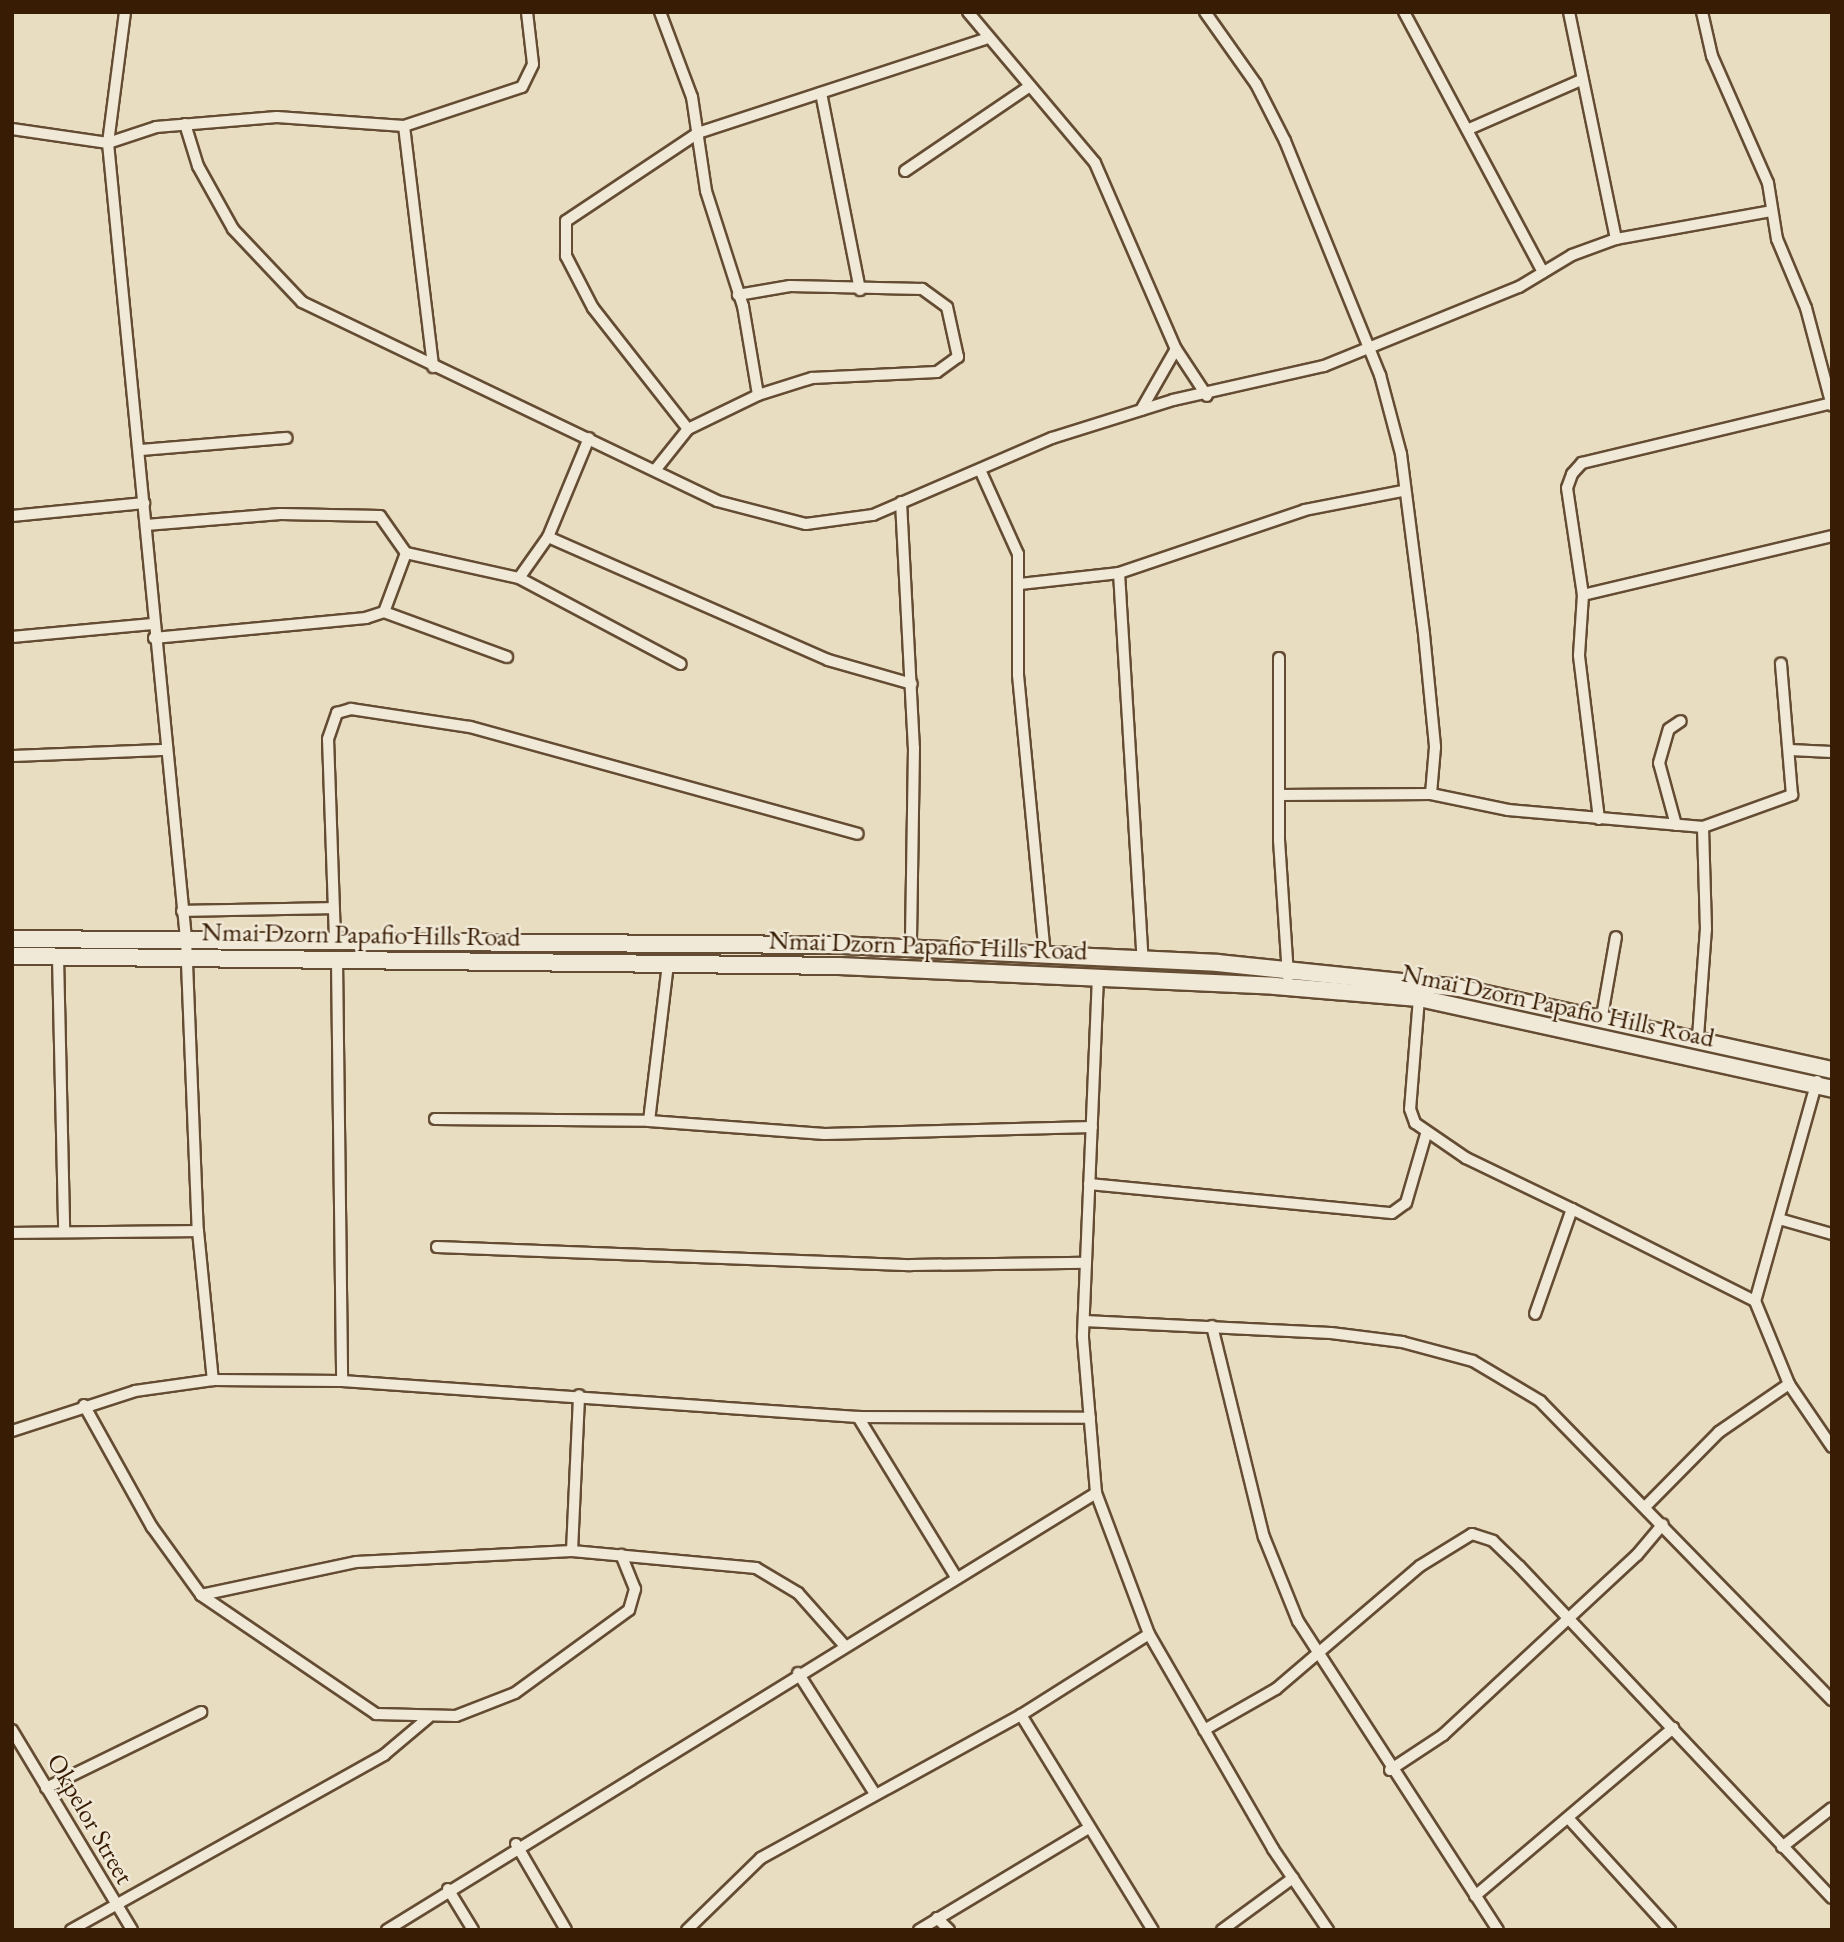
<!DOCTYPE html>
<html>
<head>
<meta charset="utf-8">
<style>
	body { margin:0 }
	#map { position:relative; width:1844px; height:1942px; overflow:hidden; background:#e9ddc1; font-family:"EB Garamond",serif }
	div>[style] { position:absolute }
	.roads { filter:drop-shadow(2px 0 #644c33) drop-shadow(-2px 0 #644c33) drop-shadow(0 2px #644c33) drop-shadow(0 -2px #644c33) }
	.street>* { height:10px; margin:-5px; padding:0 5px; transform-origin:5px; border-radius:5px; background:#f1e9d7 }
	.secondary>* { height:16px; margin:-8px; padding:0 8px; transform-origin:8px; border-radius:8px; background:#f1e9d7 }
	span { translate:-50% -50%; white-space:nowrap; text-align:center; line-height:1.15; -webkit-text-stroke:5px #f1e9d7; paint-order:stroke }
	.street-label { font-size:26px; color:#381c04 }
	.frame { position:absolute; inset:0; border:14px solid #381c04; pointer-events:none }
</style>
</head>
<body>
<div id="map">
	<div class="roads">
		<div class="street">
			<i style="left:125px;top:12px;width:132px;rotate:97.4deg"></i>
			<i style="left:108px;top:143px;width:799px;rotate:84.4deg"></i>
			<i style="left:186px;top:938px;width:293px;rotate:87.7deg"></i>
			<i style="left:198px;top:1231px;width:150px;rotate:84.3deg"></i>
			<i style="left:660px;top:12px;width:91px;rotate:69.4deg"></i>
			<i style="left:692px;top:97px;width:95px;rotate:81.5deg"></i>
			<i style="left:706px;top:191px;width:121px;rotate:72.2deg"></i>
			<i style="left:743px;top:306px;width:90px;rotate:80.4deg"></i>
			<i style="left:968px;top:12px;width:197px;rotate:49.9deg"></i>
			<i style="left:1095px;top:163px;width:203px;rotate:66.5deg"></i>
			<i style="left:1176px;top:349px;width:56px;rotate:56.6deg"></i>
			<i style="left:1205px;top:12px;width:88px;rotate:54.7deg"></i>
			<i style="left:1256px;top:84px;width:64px;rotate:63deg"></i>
			<i style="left:1285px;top:141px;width:253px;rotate:67.9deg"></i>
			<i style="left:1380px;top:375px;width:82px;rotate:75.1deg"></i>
			<i style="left:1401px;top:454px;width:181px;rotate:82.7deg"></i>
			<i style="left:1424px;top:634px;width:114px;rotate:84.4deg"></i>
			<i style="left:1435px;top:747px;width:47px;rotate:94.9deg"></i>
			<i style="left:1404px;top:12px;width:295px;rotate:61.9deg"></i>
			<i style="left:1569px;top:12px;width:232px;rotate:78.3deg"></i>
			<i style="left:1702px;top:12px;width:45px;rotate:77.2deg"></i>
			<i style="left:1712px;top:56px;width:139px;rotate:66.2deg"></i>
			<i style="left:1768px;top:183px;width:57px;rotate:80.9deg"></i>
			<i style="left:1777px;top:239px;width:75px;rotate:67.2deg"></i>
			<i style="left:1806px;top:308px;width:101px;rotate:75.1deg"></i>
			<i style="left:821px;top:93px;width:201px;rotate:78.8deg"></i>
			<i style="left:185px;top:124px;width:44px;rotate:72.8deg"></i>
			<i style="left:198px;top:166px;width:72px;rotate:60.9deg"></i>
			<i style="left:233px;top:229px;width:100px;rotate:46.6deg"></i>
			<i style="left:302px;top:302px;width:460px;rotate:25.6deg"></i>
			<i style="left:717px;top:501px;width:92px;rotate:14.5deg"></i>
			<i style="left:806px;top:524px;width:68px;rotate:-7.7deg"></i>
			<i style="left:873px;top:515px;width:195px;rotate:-23.3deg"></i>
			<i style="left:1052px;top:438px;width:127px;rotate:-17.4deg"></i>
			<i style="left:1173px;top:400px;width:155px;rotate:-12.7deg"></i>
			<i style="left:1324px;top:366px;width:210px;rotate:-22.1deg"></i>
			<i style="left:1519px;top:287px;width:62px;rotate:-31.1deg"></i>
			<i style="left:1572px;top:255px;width:47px;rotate:-20deg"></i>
			<i style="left:1616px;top:239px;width:158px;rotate:-10.2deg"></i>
			<i style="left:404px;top:126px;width:243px;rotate:83.1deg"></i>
			<i style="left:12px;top:129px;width:97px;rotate:8.3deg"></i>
			<i style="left:108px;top:143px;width:51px;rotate:-18.4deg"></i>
			<i style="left:156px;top:127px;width:121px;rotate:-4.7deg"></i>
			<i style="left:277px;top:117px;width:127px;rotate:4.1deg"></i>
			<i style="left:404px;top:126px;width:124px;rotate:-18.3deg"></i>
			<i style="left:522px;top:87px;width:25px;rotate:-64deg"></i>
			<i style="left:533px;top:64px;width:52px;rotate:-96.6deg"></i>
			<i style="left:1469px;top:129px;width:120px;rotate:-23.6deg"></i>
			<i style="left:905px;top:171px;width:151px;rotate:-34.2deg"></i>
			<i style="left:1141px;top:410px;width:70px;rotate:-60.2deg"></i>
			<i style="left:688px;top:429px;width:154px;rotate:-128.1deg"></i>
			<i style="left:593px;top:308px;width:59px;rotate:-117.4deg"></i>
			<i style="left:566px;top:256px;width:35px;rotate:-90deg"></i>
			<i style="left:566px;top:221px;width:159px;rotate:-33.7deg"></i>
			<i style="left:698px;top:133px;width:302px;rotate:-18.1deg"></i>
			<i style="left:140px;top:450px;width:147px;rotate:-4.7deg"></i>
			<i style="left:656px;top:469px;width:51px;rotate:-51.3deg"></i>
			<i style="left:688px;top:429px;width:78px;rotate:-25.9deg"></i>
			<i style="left:758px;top:395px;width:57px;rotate:-17.5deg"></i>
			<i style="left:812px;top:378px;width:125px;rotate:-2.7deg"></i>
			<i style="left:937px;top:372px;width:26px;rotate:-36deg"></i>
			<i style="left:958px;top:357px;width:51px;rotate:-102.4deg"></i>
			<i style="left:947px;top:307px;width:31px;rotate:-144deg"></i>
			<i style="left:922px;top:289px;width:132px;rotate:-178.7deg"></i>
			<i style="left:790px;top:286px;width:53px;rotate:170.2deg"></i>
			<i style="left:981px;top:472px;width:90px;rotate:65.7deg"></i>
			<i style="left:1018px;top:554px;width:121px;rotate:90deg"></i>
			<i style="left:1018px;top:675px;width:282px;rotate:84.5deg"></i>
			<i style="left:901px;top:502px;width:246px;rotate:87deg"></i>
			<i style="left:914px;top:748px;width:202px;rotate:90.9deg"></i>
			<i style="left:12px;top:516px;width:133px;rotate:-5.6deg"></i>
			<i style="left:146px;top:525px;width:135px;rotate:-4.7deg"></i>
			<i style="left:281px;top:514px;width:99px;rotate:1.2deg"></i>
			<i style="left:380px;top:516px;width:45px;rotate:54.9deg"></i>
			<i style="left:406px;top:553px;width:63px;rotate:110.4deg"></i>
			<i style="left:384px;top:612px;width:19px;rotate:162deg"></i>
			<i style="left:366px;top:618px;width:213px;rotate:174.6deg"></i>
			<i style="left:548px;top:537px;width:306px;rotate:23.7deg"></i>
			<i style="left:828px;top:660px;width:87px;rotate:15.9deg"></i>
			<i style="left:406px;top:553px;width:116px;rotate:12.5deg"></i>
			<i style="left:519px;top:578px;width:183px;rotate:28deg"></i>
			<i style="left:1119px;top:573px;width:388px;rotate:86.5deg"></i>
			<i style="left:519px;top:578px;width:50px;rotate:-54.7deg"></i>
			<i style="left:548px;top:537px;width:107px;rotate:-67.5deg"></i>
			<i style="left:1020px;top:584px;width:100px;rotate:-6.3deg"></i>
			<i style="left:1119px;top:573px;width:196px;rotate:-18.7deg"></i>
			<i style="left:1305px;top:510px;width:100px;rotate:-11deg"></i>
			<i style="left:1583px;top:595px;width:256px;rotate:-13.3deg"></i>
			<i style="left:384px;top:612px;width:131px;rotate:20.1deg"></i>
			<i style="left:12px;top:637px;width:141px;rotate:-5.3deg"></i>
			<i style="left:1279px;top:658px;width:182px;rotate:90deg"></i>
			<i style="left:1279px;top:840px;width:137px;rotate:86.2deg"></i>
			<i style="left:1790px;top:750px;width:42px;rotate:2.7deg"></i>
			<i style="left:12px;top:756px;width:151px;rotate:-2.3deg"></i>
			<i style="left:1280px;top:795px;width:151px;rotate:-0.4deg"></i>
			<i style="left:1431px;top:794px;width:79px;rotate:11.7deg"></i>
			<i style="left:1508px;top:810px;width:196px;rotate:5deg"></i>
			<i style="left:1703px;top:827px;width:95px;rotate:-19.8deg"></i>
			<i style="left:1792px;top:795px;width:132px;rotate:-94.8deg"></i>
			<i style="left:1599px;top:819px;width:165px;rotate:-97deg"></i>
			<i style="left:1579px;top:655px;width:60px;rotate:-86.2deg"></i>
			<i style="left:1583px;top:595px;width:108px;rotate:-98.5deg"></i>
			<i style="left:1567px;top:488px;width:15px;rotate:-70deg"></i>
			<i style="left:1572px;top:474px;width:15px;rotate:-48deg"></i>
			<i style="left:1582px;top:463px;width:256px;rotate:-13.5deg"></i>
			<i style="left:1676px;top:825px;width:64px;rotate:-105.3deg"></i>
			<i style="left:1659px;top:763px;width:35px;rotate:-74deg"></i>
			<i style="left:1669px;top:729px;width:14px;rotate:-34deg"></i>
			<i style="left:182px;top:911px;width:151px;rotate:-1.1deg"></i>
			<i style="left:335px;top:939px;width:200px;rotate:-92deg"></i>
			<i style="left:328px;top:739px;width:28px;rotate:-71deg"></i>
			<i style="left:337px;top:713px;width:15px;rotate:-16deg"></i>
			<i style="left:351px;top:709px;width:120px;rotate:8.6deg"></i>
			<i style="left:470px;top:727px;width:402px;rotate:15.4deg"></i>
			<i style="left:58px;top:957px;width:272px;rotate:88.7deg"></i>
			<i style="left:337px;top:960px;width:421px;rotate:89.3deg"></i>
			<i style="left:1098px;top:976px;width:362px;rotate:92.4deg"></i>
			<i style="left:1083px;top:1338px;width:156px;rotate:85.2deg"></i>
			<i style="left:1096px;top:1493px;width:151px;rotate:69.4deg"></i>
			<i style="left:1149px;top:1634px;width:248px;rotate:60deg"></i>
			<i style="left:1273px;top:1849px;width:98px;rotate:55.8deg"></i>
			<i style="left:1419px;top:998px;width:111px;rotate:94.6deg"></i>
			<i style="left:1410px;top:1109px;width:15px;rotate:70deg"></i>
			<i style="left:1415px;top:1123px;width:62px;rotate:34.5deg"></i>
			<i style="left:1466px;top:1158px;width:118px;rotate:25.7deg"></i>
			<i style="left:1572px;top:1209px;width:111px;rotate:109.4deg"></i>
			<i style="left:1602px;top:1016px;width:80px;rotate:-80deg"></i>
			<i style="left:1698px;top:1037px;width:108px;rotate:-85.8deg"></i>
			<i style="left:1706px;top:929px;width:102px;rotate:-91.7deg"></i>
			<i style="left:1817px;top:1081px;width:229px;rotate:105.7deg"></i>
			<i style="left:1755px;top:1301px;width:90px;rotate:67.7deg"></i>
			<i style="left:1789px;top:1384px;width:76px;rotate:55.7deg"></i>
			<i style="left:435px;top:1119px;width:214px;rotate:0.5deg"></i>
			<i style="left:649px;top:1121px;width:176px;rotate:4.2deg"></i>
			<i style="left:825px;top:1134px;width:267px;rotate:-1.5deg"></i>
			<i style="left:649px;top:1121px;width:158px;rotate:-83.1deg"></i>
			<i style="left:1089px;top:1184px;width:304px;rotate:5.5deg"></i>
			<i style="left:1392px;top:1213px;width:17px;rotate:-36deg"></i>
			<i style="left:1406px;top:1203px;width:72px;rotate:-73.8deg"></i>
			<i style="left:1572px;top:1209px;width:205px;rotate:26.7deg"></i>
			<i style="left:1779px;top:1219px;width:55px;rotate:15.8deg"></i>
			<i style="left:12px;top:1233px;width:186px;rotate:-0.6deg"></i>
			<i style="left:437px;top:1247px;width:474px;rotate:2.2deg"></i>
			<i style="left:911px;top:1265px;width:175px;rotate:-0.7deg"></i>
			<i style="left:1084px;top:1321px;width:247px;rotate:2.8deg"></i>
			<i style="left:1331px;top:1333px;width:72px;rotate:7.2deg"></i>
			<i style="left:1402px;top:1342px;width:73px;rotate:15deg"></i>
			<i style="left:1473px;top:1361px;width:78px;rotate:30.8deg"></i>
			<i style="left:1540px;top:1401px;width:418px;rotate:45.7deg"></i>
			<i style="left:1212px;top:1326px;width:217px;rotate:76.2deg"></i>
			<i style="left:1264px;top:1537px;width:91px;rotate:68deg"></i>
			<i style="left:1298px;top:1621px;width:368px;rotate:57.1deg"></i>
			<i style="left:84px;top:1405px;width:140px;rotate:60.9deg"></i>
			<i style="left:152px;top:1527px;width:84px;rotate:54.2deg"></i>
			<i style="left:201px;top:1595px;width:212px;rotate:34.2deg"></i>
			<i style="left:376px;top:1714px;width:80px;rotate:1.4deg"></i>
			<i style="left:456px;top:1716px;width:63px;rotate:-21.3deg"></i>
			<i style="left:515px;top:1693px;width:141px;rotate:-36.1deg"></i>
			<i style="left:629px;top:1610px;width:22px;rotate:-74deg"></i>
			<i style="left:635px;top:1589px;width:37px;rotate:-112deg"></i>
			<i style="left:858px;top:1417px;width:232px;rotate:0.2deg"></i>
			<i style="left:12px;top:1431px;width:129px;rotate:-18deg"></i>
			<i style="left:135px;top:1391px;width:79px;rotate:-8deg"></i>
			<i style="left:213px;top:1380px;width:129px;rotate:0.4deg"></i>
			<i style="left:342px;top:1381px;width:517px;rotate:3.99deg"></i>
			<i style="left:858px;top:1417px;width:188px;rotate:58.5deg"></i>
			<i style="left:1646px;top:1506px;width:104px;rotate:-45.4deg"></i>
			<i style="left:1719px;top:1432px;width:85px;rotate:-34.4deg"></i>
			<i style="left:572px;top:1551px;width:156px;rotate:-87.4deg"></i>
			<i style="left:201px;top:1595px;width:158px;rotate:-12deg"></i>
			<i style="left:356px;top:1562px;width:216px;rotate:-2.9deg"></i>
			<i style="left:572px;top:1551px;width:185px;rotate:5.3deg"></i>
			<i style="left:756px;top:1568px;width:49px;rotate:30.8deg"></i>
			<i style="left:798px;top:1593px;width:69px;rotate:48.5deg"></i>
			<i style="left:798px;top:1673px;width:143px;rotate:57.5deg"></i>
			<i style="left:1021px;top:1715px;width:252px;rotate:58.5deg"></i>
			<i style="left:12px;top:1730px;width:233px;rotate:59deg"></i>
			<i style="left:1204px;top:1730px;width:83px;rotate:-29.7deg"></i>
			<i style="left:1276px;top:1689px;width:189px;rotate:-40.5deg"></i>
			<i style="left:1420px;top:1566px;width:61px;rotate:-31.6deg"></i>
			<i style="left:1472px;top:1534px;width:22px;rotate:18deg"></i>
			<i style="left:1493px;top:1541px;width:36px;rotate:44deg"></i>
			<i style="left:1519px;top:1566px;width:456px;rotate:46.7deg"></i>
			<i style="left:1390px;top:1770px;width:64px;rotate:-33.4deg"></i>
			<i style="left:1443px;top:1735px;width:265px;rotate:-42.9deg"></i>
			<i style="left:1637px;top:1555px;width:40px;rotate:-50deg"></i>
			<i style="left:46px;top:1788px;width:173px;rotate:-26.1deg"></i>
			<i style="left:1570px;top:1820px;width:149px;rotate:47.7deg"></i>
			<i style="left:516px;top:1844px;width:99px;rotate:59.8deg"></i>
			<i style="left:1782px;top:1847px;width:63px;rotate:-38deg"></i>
			<i style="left:448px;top:1889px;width:48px;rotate:58.6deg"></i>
			<i style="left:1475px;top:1896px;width:260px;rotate:-40.3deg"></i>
			<i style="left:937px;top:1918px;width:17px;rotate:45deg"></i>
			<i style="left:71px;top:1930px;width:359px;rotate:-29.2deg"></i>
			<i style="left:384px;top:1755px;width:57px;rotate:-40.1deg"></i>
			<i style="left:387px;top:1930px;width:833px;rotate:-31.65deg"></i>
			<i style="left:687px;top:1930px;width:103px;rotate:-44.2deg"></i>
			<i style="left:761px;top:1858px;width:297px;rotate:-28.8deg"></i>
			<i style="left:1021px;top:1715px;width:151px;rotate:-32.3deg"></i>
			<i style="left:919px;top:1930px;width:198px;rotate:-31deg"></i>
			<i style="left:1222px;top:1930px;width:88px;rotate:-36.2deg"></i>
		</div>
		<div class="secondary">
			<i style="left:12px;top:939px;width:828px;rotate:0.42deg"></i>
			<i style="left:840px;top:945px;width:378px;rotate:2.7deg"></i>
			<i style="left:1218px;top:963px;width:242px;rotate:5.9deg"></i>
			<i style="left:1459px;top:988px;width:382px;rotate:12.4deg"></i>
			<i style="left:12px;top:956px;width:827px;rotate:0.69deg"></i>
			<i style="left:839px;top:966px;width:436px;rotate:2.6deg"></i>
			<i style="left:1275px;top:986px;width:144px;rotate:4.8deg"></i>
			<i style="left:1419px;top:998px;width:423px;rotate:12.4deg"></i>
		</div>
	</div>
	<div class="street-label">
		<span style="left:361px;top:935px;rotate:1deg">Nmai Dzorn Papafio Hills Road</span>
		<span style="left:928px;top:946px;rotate:2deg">Nmai Dzorn Papafio Hills Road</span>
		<span style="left:1558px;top:1006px;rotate:12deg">Nmai Dzorn Papafio Hills Road</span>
		<span style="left:90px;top:1819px;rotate:60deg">Okpelor Street</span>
	</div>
	<div class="frame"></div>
</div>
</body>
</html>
